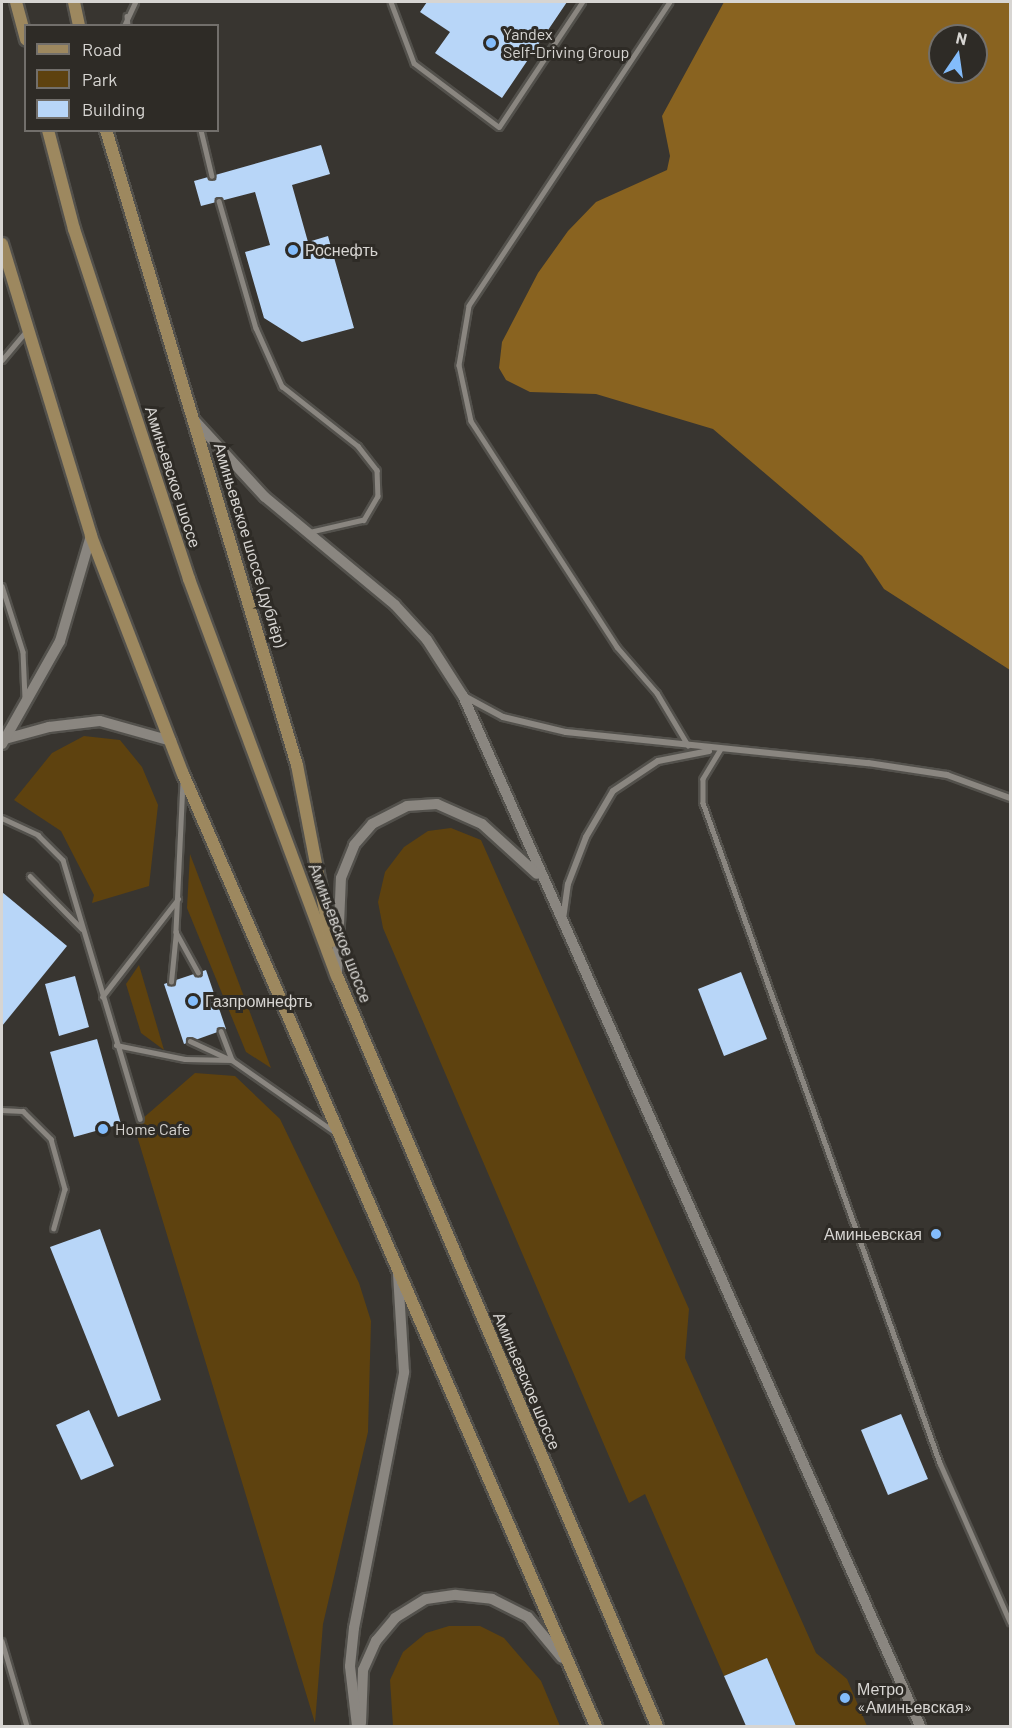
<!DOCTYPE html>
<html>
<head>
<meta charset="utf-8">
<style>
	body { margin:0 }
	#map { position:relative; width:1012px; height:1728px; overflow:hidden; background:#383530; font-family:Barlow,sans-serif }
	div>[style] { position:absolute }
	.green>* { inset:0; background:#5e420f }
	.forest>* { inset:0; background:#896320 }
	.building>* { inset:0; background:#b8d6f8 }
	.roads { filter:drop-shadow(2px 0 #53514c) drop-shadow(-2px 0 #53514c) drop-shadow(0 2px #53514c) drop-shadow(0 -2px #53514c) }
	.service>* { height:4.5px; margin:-2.25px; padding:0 2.25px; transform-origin:2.25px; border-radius:2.25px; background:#8a8680 }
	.minor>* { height:6px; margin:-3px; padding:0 3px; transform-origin:3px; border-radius:3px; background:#8a8680 }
	.tertiary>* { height:10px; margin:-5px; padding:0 5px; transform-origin:5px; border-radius:5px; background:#8a8680 }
	.secondary>* { height:12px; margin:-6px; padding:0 6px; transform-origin:6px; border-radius:6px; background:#9d885f }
	.dots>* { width:16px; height:16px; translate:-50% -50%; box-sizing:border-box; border:3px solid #2e2b26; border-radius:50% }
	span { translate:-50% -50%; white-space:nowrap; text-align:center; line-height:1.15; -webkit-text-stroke:6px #2e2b26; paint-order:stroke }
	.poi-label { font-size:16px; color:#d7d5d2 }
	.left { translate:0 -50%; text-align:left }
	.right { translate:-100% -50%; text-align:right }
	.street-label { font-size:16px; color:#d7d5d2 }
	.frame { position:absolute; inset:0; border:3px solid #d7d5d2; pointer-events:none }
	.legend { position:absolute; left:24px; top:24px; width:195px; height:108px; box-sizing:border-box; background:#2e2b26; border:2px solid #726f6b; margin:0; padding:8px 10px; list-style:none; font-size:18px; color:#d7d5d2 }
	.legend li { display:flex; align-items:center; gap:12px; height:30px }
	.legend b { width:30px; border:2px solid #726f6b }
	.north { position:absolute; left:928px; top:24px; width:60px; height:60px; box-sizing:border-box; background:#2e2b26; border:2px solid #726f6b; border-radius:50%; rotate:13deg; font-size:16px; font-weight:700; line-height:24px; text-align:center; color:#d7d5d2 }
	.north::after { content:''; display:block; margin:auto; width:21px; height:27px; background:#83bcfb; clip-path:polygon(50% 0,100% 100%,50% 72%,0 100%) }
</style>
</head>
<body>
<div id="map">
	<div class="green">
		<i style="clip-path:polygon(84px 736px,120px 740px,142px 767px,158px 805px,149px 886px,92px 903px,94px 895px,61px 831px,14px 800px,52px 753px)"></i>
		<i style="clip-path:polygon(451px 828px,481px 840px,689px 1309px,685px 1358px,816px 1653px,847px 1679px,867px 1726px,796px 1726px,767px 1658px,724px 1676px,645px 1494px,629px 1503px,383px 928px,378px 902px,385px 872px,404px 847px,428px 831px)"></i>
		<i style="clip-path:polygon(190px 854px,271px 1068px,246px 1052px,187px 908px)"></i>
		<i style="clip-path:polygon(139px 965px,164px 1050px,141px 1033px,126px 984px)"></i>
		<i style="clip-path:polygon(195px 1073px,235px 1076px,280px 1119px,359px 1283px,371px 1321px,368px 1432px,323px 1624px,315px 1723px,134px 1126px)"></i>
		<i style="clip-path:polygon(449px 1626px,480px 1626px,504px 1638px,541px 1681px,560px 1726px,393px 1726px,390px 1680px,403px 1652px,426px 1633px)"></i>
	</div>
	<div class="forest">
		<i style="clip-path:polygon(evenodd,724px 2px,1010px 2px,1010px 670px,884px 589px,862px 556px,713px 429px,596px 394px,530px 392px,506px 380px,499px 368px,502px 342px,538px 273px,568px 231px,596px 202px,667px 170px,670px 156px,662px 116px,724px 2px,940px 36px,976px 36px,976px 72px,940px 72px,940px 36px)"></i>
	</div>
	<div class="building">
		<i style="clip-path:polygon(427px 2px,567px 2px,502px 98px,435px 53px,450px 32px,420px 12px)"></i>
		<i style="clip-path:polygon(321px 145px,330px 174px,292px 185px,308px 242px,328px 236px,354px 328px,302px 342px,264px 318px,245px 252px,270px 245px,255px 192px,201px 206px,194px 181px)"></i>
		<i style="clip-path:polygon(2px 892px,67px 946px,2px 1026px)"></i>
		<i style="clip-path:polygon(206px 970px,226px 1029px,184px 1044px,164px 984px)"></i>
		<i style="clip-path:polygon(741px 972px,767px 1039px,724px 1056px,698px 989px)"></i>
		<i style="clip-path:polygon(75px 976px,89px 1027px,59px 1036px,45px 984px)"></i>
		<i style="clip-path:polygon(97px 1039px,121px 1124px,74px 1137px,50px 1052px)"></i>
		<i style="clip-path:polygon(100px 1229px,161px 1400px,118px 1417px,50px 1247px)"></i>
		<i style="clip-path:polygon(89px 1410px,114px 1466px,81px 1480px,56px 1425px)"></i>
		<i style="clip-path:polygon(901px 1414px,928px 1479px,888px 1495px,861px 1430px)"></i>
		<i style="clip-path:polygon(767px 1658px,796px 1726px,746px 1726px,724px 1676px)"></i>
	</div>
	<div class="roads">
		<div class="service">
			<i style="left:391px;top:2px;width:65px;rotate:69.3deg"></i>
			<i style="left:414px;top:63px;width:106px;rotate:37deg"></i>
			<i style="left:499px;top:127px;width:150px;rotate:-56.4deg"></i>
			<i style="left:670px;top:2px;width:364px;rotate:123.5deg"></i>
			<i style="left:469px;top:306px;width:60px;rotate:99.6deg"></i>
			<i style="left:459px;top:365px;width:57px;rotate:77.9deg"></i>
			<i style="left:471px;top:421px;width:269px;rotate:57.1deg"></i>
			<i style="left:617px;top:647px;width:61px;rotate:49deg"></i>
			<i style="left:657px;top:693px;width:61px;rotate:59.2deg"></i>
			<i style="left:127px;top:16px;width:10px;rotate:84deg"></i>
			<i style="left:124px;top:26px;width:26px;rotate:-65deg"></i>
			<i style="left:201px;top:130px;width:47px;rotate:76.6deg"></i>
			<i style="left:219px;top:201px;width:132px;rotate:73.8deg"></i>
			<i style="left:256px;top:328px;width:64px;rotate:65.9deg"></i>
			<i style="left:282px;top:386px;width:97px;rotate:38.3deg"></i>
			<i style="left:358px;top:446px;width:31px;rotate:52deg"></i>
			<i style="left:377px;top:470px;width:26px;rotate:88deg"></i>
			<i style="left:378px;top:496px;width:28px;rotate:120deg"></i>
			<i style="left:364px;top:520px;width:54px;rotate:167.2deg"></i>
			<i style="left:2px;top:360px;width:39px;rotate:-50deg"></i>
			<i style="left:2px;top:586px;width:69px;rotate:72.3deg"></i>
			<i style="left:23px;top:652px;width:45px;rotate:87.5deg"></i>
			<i style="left:721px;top:749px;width:35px;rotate:121deg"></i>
			<i style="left:703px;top:779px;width:24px;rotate:90deg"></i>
			<i style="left:703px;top:803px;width:701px;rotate:70.25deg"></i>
			<i style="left:940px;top:1463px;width:174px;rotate:66.2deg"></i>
			<i style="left:183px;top:782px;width:150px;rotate:92.7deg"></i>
			<i style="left:176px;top:932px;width:46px;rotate:61.2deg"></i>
			<i style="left:2px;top:818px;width:40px;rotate:25deg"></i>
			<i style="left:38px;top:835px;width:35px;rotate:45deg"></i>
			<i style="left:63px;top:860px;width:270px;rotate:73.4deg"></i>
			<i style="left:30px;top:876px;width:74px;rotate:45.5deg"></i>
			<i style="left:171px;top:982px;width:50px;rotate:-84.3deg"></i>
			<i style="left:102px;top:997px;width:124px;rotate:-52.2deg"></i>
			<i style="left:221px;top:1031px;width:31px;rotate:69deg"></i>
			<i style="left:232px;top:1060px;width:126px;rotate:35deg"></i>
			<i style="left:190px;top:1041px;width:43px;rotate:24.8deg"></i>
			<i style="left:116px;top:1045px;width:70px;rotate:11.5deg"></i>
			<i style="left:185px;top:1059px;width:47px;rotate:1.2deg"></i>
			<i style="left:2px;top:1110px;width:21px;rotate:3deg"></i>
			<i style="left:23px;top:1111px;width:40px;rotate:45deg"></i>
			<i style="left:51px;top:1139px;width:52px;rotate:74.4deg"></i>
			<i style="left:65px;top:1189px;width:41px;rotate:105.8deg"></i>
			<i style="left:2px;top:1641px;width:89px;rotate:73.6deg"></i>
		</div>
		<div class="minor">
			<i style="left:464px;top:696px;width:44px;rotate:28.3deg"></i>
			<i style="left:503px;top:717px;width:65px;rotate:13.4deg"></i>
			<i style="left:566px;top:732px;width:304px;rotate:5.9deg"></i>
			<i style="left:868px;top:763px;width:80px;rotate:8.6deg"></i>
			<i style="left:947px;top:775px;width:67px;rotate:20.1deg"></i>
			<i style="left:563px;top:919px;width:35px;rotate:-82deg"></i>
			<i style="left:568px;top:884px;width:50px;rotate:-69deg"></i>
			<i style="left:586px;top:837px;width:53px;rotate:-59.6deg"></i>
			<i style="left:613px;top:791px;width:54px;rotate:-33.7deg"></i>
			<i style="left:658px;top:761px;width:52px;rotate:-11.1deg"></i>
		</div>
		<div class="tertiary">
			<i style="left:195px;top:421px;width:103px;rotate:47.4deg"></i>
			<i style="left:265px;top:497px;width:169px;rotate:39.7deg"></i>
			<i style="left:395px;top:605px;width:47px;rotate:47.6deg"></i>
			<i style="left:427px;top:640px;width:67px;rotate:57.3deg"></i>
			<i style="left:463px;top:696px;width:1127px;rotate:66.07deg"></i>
			<i style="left:5px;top:739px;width:46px;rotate:-15.3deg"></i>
			<i style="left:49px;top:727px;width:51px;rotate:-6.7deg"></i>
			<i style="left:100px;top:721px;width:74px;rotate:15.7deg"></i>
			<i style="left:2px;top:744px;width:118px;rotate:-60.6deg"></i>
			<i style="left:60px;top:641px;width:109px;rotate:-73.6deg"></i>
			<i style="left:337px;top:972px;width:94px;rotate:-87.6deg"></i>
			<i style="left:341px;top:878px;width:35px;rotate:-68deg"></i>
			<i style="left:354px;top:845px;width:28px;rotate:-49deg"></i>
			<i style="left:372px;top:824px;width:39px;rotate:-27deg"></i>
			<i style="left:407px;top:806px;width:30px;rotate:-4deg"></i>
			<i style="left:437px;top:804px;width:49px;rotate:24deg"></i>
			<i style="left:482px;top:824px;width:74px;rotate:42.3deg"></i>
			<i style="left:361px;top:1723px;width:53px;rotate:-87.8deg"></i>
			<i style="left:363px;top:1670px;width:32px;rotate:-66deg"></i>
			<i style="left:376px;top:1641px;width:30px;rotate:-50deg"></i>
			<i style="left:395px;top:1618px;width:36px;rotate:-32deg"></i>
			<i style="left:426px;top:1599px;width:30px;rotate:-8deg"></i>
			<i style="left:456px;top:1595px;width:36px;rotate:6deg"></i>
			<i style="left:492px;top:1599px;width:40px;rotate:26.6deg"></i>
			<i style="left:528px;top:1617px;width:53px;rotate:50.3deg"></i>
			<i style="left:357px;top:1726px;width:60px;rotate:-96.7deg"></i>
			<i style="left:350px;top:1666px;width:38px;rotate:-84deg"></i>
			<i style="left:354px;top:1628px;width:261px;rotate:-78.9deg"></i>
			<i style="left:404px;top:1372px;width:98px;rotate:-93.5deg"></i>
		</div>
		<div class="secondary">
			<i style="left:16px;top:2px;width:39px;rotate:75deg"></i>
			<i style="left:74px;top:2px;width:25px;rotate:78deg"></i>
			<i style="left:48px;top:130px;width:102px;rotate:75.3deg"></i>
			<i style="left:74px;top:229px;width:368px;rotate:71.8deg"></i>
			<i style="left:189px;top:579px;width:424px;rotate:69.6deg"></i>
			<i style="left:337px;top:976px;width:815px;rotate:66.89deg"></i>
			<i style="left:106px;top:130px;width:663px;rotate:73.26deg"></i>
			<i style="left:297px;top:765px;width:180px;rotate:79.1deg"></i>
			<i style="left:2px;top:244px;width:305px;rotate:73deg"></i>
			<i style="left:91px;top:536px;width:255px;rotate:68.9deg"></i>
			<i style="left:183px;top:774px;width:1038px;rotate:66.55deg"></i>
		</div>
	</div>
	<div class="dots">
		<i style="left:491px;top:43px;background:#83bcfb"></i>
		<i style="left:293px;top:250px;background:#83bcfb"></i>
		<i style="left:193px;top:1001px;background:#83bcfb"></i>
		<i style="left:103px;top:1129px;background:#83bcfb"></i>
		<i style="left:936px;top:1234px;background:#83bcfb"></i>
		<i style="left:845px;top:1698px;background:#83bcfb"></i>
	</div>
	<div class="poi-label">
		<span class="left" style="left:503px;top:43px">Yandex<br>Self-Driving Group</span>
		<span class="left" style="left:305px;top:250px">Роснефть</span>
		<span class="left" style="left:205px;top:1001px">Газпромнефть</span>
		<span class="left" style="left:115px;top:1129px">Home Cafe</span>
		<span class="right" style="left:922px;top:1234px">Аминьевская</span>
		<span class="left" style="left:857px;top:1698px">Метро<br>«Аминьевская»</span>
	</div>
	<div class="street-label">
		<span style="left:173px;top:477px;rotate:72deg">Аминьевское шоссе</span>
		<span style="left:250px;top:545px;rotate:73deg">Аминьевское шоссе (дублёр)</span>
		<span style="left:340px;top:933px;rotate:69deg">Аминьевское шоссе</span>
		<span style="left:527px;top:1381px;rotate:67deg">Аминьевское шоссе</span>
	</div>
	<div class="frame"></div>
	<ul class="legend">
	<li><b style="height:8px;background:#9d885f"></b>Road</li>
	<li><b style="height:16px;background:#5e420f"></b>Park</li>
	<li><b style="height:16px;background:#b8d6f8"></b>Building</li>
	</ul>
	<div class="north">N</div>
</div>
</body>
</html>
